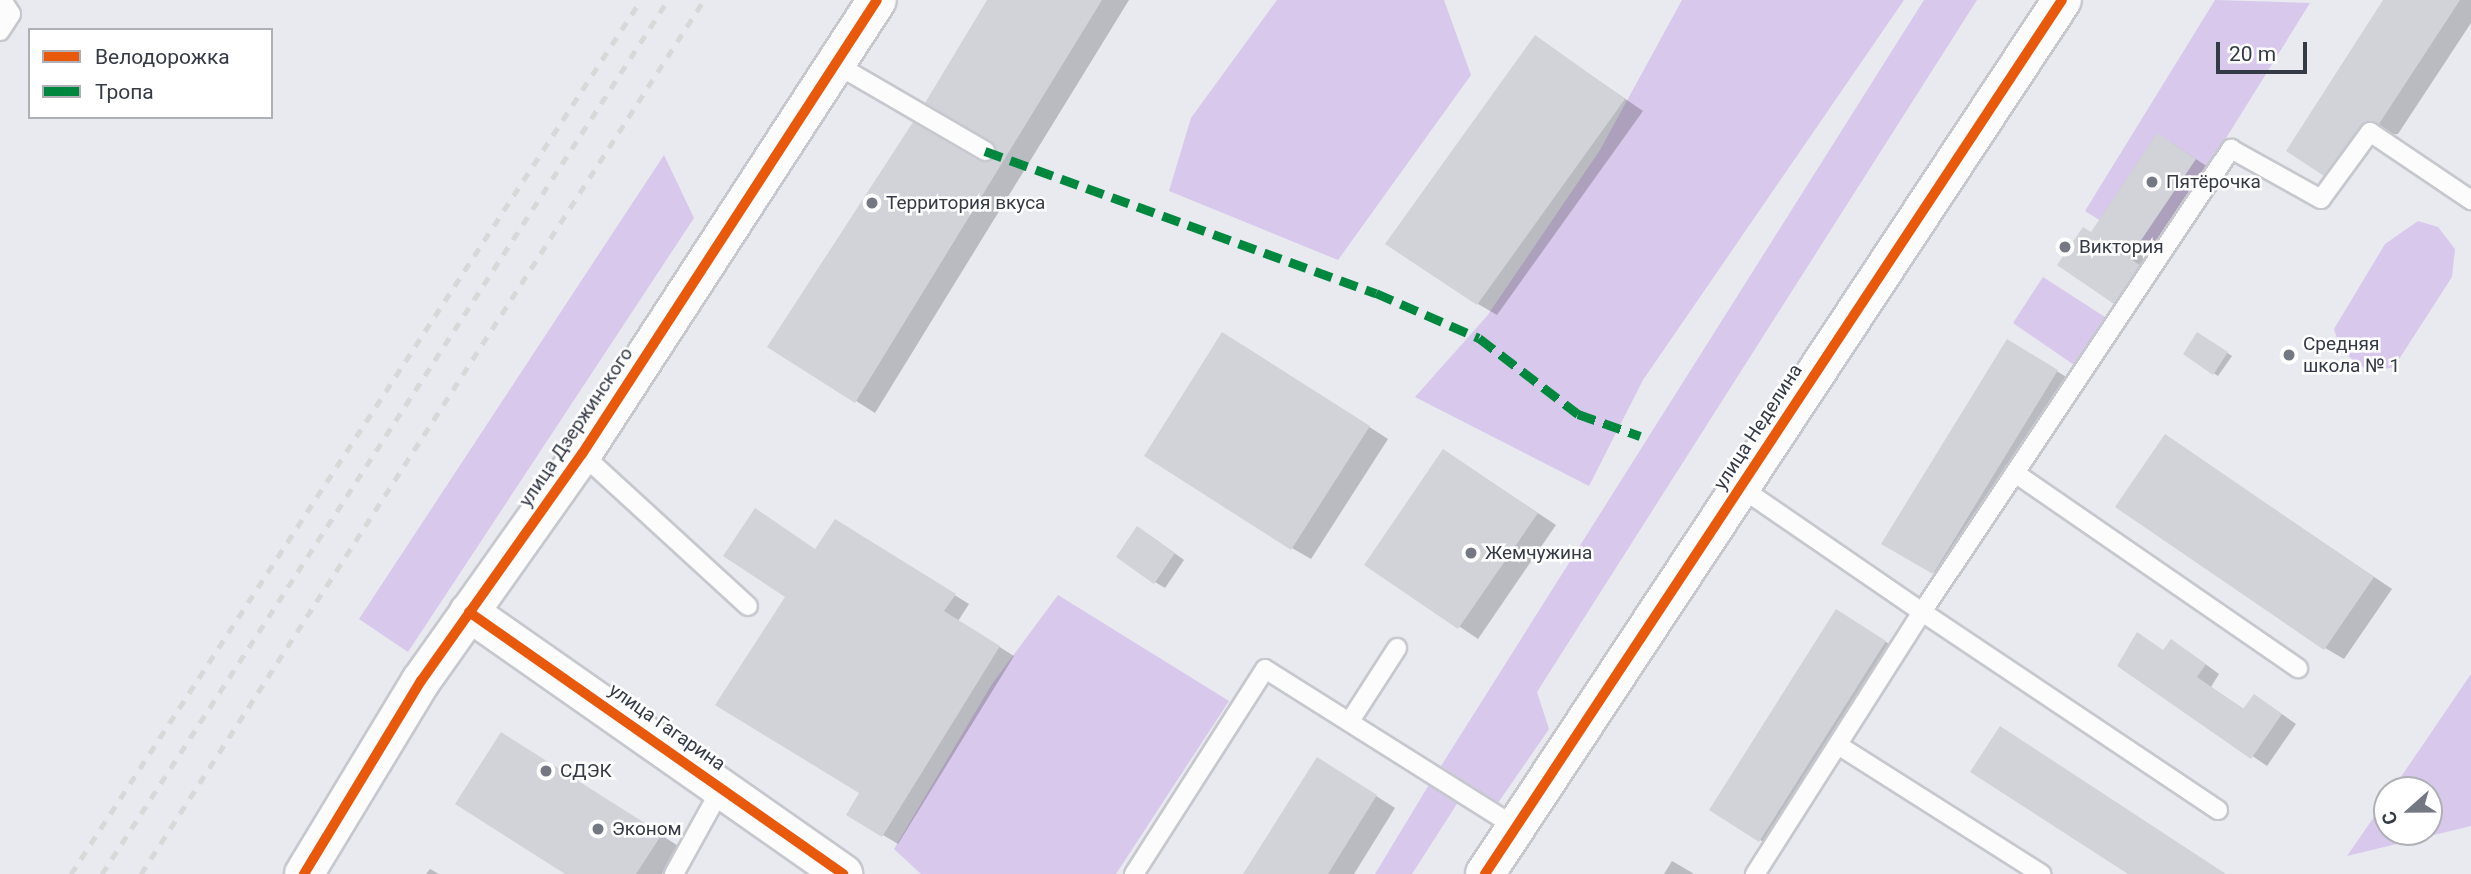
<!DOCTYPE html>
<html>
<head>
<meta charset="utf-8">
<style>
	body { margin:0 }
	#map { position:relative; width:2471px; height:874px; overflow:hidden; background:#e8eaf0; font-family:Roboto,sans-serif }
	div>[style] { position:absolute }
	.green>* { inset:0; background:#d8c8ec }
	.shadow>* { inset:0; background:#0003 }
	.building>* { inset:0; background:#d1d3d9 }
	.roads { filter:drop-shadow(2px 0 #c6c8ce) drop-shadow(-2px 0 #c6c8ce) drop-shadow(0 2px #c6c8ce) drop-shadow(0 -2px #c6c8ce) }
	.service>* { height:18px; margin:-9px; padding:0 9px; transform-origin:9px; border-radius:9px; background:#fcfcfd }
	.tertiary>* { height:38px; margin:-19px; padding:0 19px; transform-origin:19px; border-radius:19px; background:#fcfcfd }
	.rail>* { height:5px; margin-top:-2.5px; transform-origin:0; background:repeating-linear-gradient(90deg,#d8d8d9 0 9px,transparent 0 18px) }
	.quiet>* { height:9px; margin-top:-4.5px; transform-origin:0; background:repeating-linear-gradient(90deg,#00873e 0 18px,transparent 0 27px) }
	.cycleway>* { height:10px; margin:-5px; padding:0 5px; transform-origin:5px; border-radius:5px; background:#e8590c }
	.dots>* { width:19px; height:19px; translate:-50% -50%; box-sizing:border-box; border:4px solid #fff; border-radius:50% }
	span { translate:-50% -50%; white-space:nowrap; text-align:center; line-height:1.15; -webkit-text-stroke:5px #fff; paint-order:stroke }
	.poi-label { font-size:19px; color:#343a46 }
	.left { translate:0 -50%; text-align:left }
	.street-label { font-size:19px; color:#343a46 }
	.legend { position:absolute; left:28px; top:28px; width:245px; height:91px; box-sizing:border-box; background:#fff; border:2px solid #aeb0b5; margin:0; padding:9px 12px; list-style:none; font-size:21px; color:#343a46 }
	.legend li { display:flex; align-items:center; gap:14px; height:35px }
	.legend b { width:35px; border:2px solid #aeb0b5 }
	.north { position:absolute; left:2373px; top:776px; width:70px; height:70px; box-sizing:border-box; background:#fff; border:2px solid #aeb0b5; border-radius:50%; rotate:249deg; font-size:19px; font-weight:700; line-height:28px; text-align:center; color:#343a46 }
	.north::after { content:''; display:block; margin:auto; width:24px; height:32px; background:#737882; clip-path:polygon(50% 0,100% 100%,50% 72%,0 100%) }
	.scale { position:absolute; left:2216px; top:42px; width:91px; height:32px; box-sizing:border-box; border:4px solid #343a46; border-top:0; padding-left:9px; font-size:21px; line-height:24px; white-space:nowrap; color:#343a46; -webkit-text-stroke:5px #fff; paint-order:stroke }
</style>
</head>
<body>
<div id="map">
	<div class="green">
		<i style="clip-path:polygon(1277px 0,1444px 0,1471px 75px,1338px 260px,1169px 191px,1191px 118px)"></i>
		<i style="clip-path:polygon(1682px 0,1904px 0,1643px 380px,1589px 486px,1415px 397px,1487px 316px,1600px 150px)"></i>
		<i style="clip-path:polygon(1924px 0,1977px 0,1537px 692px,1549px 729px,1498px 803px,1441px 766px)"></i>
		<i style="clip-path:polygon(2215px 0,2310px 3px,2154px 254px,2085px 211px)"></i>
		<i style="clip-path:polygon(664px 155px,694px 218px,408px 652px,359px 619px)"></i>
		<i style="clip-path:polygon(2418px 221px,2438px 227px,2455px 249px,2452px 277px,2394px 367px,2370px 372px,2341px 351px,2334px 329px,2385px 244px)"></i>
		<i style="clip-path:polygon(2043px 277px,2108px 319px,2077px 367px,2013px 323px)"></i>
		<i style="clip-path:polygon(1058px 595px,1229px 701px,1116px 874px,921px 874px,894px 849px,992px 684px)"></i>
		<i style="clip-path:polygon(2471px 674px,2471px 826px,2347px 856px,2387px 798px,2387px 832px,2429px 832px,2429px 790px,2392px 790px)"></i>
		<i style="clip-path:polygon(1433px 778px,1462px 796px,1412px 874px,1375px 874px)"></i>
	</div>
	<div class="shadow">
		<i style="clip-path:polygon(992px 0,1129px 0,875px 413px,770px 346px,996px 159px)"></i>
		<i style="clip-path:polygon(2386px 0,2471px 0,2471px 23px,2398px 134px,2381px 135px,2344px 186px,2325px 174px)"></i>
		<i style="clip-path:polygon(1535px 37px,1643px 111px,1497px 315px,1478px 304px)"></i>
		<i style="clip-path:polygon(2170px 142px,2208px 167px,2141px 266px,2152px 273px,2128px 309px,2115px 302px,2092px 234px)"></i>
		<i style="clip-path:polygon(2198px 334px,2232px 356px,2218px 376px,2185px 354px)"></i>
		<i style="clip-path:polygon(1242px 345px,1388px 439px,1311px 559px,1292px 548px)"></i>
		<i style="clip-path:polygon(2026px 352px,2076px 383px,1953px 583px,1883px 544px)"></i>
		<i style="clip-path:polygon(2165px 436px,2392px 589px,2344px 659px,2325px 648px)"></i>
		<i style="clip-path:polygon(1444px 451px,1556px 525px,1478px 639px,1367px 564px)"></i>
		<i style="clip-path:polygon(850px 530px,969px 604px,958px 621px,1014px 656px,898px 844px,848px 814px,862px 792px,817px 550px)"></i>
		<i style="clip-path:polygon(1148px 534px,1184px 560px,1165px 588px,1155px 582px)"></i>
		<i style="clip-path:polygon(1855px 623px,1904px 653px,1779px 851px,1760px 840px)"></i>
		<i style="clip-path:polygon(2186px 650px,2219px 674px,2211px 687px,2245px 710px,2269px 705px,2296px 724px,2267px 766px,2119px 665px)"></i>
		<i style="clip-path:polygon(520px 746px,680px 847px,662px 874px,569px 874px)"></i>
		<i style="clip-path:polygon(1336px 770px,1395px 808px,1354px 874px,1245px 874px)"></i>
		<i style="clip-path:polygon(1672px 861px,1691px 872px,1694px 874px,1664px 874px)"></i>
		<i style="clip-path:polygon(430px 869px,439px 874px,426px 874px)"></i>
	</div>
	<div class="building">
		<i style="clip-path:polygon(987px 0,1102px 0,855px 403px,767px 347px,913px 122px,979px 161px,994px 157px,991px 142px,925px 103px)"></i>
		<i style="clip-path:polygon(2383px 0,2460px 0,2379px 124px,2361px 125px,2324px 176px,2286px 151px)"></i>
		<i style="clip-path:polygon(1535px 35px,1625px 99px,1477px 305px,1385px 244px)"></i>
		<i style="clip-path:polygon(2157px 133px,2196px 159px,2129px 258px,2140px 265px,2114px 304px,2057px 265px,2083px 227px,2091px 232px)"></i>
		<i style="clip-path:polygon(1222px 332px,1370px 426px,1291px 550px,1144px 456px)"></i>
		<i style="clip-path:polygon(2197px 332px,2228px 352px,2213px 375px,2183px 354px)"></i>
		<i style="clip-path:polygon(2007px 339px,2058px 370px,1933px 574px,1881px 544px)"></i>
		<i style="clip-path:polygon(2165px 434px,2374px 577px,2324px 650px,2115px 507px)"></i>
		<i style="clip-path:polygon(1443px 449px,1538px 513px,1458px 629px,1364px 565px)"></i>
		<i style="clip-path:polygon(755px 508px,815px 549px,835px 519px,956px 594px,944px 611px,1000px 646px,882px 837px,846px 815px,859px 793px,715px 705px,785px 597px,723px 556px)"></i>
		<i style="clip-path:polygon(1137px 526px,1175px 553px,1154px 584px,1116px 557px)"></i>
		<i style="clip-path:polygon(1836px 609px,1886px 641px,1759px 842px,1709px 810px)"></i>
		<i style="clip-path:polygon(2137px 632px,2163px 650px,2171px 639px,2206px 664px,2197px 677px,2243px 709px,2254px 694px,2282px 714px,2251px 759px,2117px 666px)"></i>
		<i style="clip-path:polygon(2000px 726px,2226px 874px,2128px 874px,1970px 772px)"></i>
		<i style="clip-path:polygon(501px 732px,662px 834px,636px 874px,565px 874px,455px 804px)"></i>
		<i style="clip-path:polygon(1317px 757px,1377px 795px,1328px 874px,1243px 874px)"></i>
	</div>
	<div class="roads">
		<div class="service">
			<i style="left:0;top:31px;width:20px;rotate:-57deg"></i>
			<i style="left:11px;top:14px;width:17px;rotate:-123deg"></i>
			<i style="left:834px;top:63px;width:175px;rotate:30.2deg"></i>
			<i style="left:582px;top:454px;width:225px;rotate:42.5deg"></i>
			<i style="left:2015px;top:473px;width:344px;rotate:34.6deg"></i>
			<i style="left:1740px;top:487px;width:221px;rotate:34.5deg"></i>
			<i style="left:1922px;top:612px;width:311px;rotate:122.5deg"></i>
			<i style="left:1350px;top:721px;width:87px;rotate:-57.2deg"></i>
			<i style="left:1838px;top:745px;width:241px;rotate:32.4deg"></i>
			<i style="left:2218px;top:810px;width:356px;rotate:-146.2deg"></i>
			<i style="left:1922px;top:612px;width:557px;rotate:-56.28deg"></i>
			<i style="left:2231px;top:149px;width:103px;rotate:29.1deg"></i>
			<i style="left:2321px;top:199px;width:83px;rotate:-53.8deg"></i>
			<i style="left:2370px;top:132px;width:122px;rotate:34deg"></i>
			<i style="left:674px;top:874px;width:99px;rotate:-61.1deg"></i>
			<i style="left:1134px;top:874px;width:243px;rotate:-57.4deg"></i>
			<i style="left:1265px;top:669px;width:297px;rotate:32.2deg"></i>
		</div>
		<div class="tertiary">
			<i style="left:469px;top:612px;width:457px;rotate:35deg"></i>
			<i style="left:304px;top:874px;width:226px;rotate:-58.8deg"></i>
			<i style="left:421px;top:681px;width:278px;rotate:-54.7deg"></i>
			<i style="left:582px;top:454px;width:541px;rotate:-56.99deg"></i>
			<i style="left:1485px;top:874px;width:1047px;rotate:-56.57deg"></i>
		</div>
	</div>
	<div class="rail">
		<i style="left:71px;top:874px;width:1043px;rotate:-56.89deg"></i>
		<i style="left:102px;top:874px;width:1041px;rotate:-57.07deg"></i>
		<i style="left:141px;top:874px;width:1040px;rotate:-57.21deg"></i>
	</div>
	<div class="quiet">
		<i style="left:985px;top:151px;width:416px;rotate:20deg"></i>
		<i style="left:1376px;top:293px;width:112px;rotate:23.6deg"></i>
		<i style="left:1479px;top:338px;width:125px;rotate:37.5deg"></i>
		<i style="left:1578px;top:414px;width:66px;rotate:19.5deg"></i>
	</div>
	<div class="cycleway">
		<i style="left:469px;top:612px;width:457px;rotate:35deg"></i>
		<i style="left:304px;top:874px;width:226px;rotate:-58.8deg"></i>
		<i style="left:421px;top:681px;width:278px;rotate:-54.7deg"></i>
		<i style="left:582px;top:454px;width:541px;rotate:-56.99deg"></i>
		<i style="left:1485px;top:874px;width:1047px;rotate:-56.57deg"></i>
	</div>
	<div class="dots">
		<i style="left:2152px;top:182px;background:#737882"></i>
		<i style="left:872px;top:203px;background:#737882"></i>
		<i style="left:2065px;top:247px;background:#737882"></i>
		<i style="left:2289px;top:355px;background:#737882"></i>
		<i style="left:1471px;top:553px;background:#737882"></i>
		<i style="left:546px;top:771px;background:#737882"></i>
		<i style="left:598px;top:829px;background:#737882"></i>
	</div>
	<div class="poi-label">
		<span class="left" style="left:2166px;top:182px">Пятёрочка</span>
		<span class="left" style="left:886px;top:203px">Территория вкуса</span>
		<span class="left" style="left:2079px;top:247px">Виктория</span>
		<span class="left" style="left:2303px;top:355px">Средняя<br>школа № 1</span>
		<span class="left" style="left:1485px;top:553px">Жемчужина</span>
		<span class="left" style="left:560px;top:771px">СДЭК</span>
		<span class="left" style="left:612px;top:829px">Эконом</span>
	</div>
	<div class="street-label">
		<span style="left:576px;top:427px;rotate:-56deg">улица Дзержинского</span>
		<span style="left:1758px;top:427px;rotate:-57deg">улица Неделина</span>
		<span style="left:667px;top:727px;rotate:35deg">улица Гагарина</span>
	</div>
	<ul class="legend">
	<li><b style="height:9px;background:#e8590c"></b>Велодорожка</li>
	<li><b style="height:9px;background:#00873e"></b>Тропа</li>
	</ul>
	<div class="north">С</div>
	<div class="scale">20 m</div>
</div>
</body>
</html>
